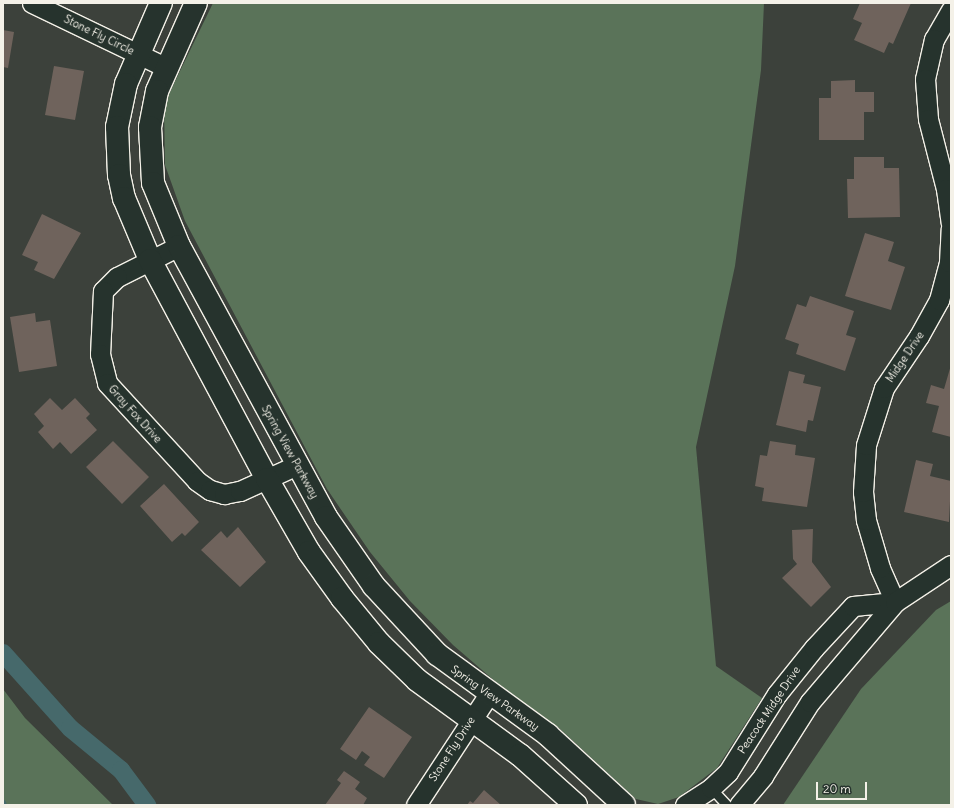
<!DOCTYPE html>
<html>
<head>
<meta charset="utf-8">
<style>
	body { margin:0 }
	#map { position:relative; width:954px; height:808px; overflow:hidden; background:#3c413b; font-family:Delius,sans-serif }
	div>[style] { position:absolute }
	.green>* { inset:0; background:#5a7359 }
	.stream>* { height:5px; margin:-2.5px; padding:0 2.5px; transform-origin:2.5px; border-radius:2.5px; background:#46696b }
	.canal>* { height:18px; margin:-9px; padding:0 9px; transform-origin:9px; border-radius:9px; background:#46696b }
	.building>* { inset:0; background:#6f635c }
	.roads { filter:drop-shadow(1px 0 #f4f1e8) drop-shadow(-1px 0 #f4f1e8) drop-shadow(0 1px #f4f1e8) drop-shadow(0 -1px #f4f1e8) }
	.lane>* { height:9px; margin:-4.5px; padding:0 4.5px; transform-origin:4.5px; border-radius:4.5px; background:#26332d }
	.street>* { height:19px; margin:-9.5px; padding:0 9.5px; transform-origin:9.5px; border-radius:9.5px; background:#26332d }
	.secondary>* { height:22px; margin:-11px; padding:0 11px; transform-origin:11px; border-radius:11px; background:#26332d }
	span { translate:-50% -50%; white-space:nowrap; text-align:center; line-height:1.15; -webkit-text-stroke:4px #26332d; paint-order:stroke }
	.street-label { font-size:11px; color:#f4f1e8 }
	.frame { position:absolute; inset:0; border:4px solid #f4f1e8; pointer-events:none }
	.scale { position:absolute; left:816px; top:782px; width:51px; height:18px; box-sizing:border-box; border:2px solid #f4f1e8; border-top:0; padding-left:5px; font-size:12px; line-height:14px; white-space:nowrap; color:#f4f1e8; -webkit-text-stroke:3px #26332d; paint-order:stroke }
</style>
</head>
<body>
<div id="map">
	<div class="green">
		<i style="clip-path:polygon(213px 3px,764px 3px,761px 70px,735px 266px,696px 447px,716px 666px,762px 698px,717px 768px,679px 797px,658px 804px,636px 799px,559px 728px,496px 682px,453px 645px,410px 601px,370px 552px,327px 489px,185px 221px,165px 165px,164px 104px)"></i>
		<i style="clip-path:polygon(951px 601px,951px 805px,783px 805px,861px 689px,936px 610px)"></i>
		<i style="clip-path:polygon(3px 689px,25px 718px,113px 805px,3px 805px)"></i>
	</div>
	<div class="stream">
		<i style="left:3px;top:802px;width:3px;rotate:72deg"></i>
	</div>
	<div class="canal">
		<i style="left:3px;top:653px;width:101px;rotate:48.2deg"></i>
		<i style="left:70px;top:728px;width:66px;rotate:39.5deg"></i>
		<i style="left:121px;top:770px;width:44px;rotate:53.4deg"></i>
	</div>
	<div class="building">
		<i style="clip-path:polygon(860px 3px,911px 3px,893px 44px,889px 42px,884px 53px,854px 40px,862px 23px,853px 19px)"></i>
		<i style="clip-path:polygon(3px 30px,14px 32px,8px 68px,3px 67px)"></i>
		<i style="clip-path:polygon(54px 66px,84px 71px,75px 120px,45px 115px)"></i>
		<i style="clip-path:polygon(855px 80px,855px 92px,874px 92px,874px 112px,864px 112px,864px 140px,819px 140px,819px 98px,831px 98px,831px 81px)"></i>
		<i style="clip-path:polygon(854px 157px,884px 157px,884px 168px,899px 168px,900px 217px,848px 218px,847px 179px,854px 179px)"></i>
		<i style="clip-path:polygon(42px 214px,81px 233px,54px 279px,34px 270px,38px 262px,22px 255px)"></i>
		<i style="clip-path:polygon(865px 233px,894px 242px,888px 261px,905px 267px,891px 310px,845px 296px)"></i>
		<i style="clip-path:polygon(810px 296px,854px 311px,846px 335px,856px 338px,845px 371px,796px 354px,799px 344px,785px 339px,797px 304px,806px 307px)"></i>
		<i style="clip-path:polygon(35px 313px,36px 322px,50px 320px,57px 366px,19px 372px,10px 317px)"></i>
		<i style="clip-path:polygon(951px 365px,951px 437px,932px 432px,939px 406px,926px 403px,931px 385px,944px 389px)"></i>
		<i style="clip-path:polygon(789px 371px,805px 375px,803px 383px,821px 387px,813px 421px,808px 420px,806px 432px,776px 425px)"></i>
		<i style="clip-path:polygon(50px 398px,62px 410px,75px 398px,90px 414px,86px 418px,97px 430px,71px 454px,60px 442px,53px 449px,38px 432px,44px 426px,34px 414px)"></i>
		<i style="clip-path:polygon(113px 441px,149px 477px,122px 504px,86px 467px)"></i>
		<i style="clip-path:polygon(770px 441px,796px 445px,795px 455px,815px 458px,807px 507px,762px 501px,764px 488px,755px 486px,760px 455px,767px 456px)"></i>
		<i style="clip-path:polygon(916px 460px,933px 464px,930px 476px,951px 481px,949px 522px,904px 512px)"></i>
		<i style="clip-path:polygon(164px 484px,199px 522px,185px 536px,182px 533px,172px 542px,140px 506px)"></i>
		<i style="clip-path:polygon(238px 527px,266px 562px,240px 587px,201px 550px,221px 531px,227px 538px)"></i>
		<i style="clip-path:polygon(813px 529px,812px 562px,831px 587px,811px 607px,782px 578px,797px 564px,793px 559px,792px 530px)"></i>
		<i style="clip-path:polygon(369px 707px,412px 737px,384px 778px,364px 765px,370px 757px,362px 751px,356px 760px,340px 749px)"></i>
		<i style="clip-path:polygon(344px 771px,360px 782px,355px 789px,367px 798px,363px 805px,325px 805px,341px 783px,337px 780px)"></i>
		<i style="clip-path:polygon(484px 790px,501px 805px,467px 805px,470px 801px,473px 803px)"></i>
	</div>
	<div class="roads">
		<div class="lane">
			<i style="left:711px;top:788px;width:23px;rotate:47deg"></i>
		</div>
		<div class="street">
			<i style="left:32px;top:3px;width:150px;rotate:25.7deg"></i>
			<i style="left:951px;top:10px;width:34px;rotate:120deg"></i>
			<i style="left:934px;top:39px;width:41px;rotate:102.7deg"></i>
			<i style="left:925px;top:79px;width:40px;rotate:85.7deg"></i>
			<i style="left:928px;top:119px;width:72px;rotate:75.6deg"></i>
			<i style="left:946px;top:189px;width:34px;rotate:82deg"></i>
			<i style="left:179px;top:246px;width:69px;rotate:153.4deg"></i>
			<i style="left:117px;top:277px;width:20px;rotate:135deg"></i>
			<i style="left:103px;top:291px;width:63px;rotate:92.7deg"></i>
			<i style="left:100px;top:354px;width:30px;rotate:76deg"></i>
			<i style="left:107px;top:383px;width:133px;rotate:47.4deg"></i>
			<i style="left:197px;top:481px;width:16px;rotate:35deg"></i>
			<i style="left:210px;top:490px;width:15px;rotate:16deg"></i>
			<i style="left:224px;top:494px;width:16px;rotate:-11deg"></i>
			<i style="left:240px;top:491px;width:63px;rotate:-24.5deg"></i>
			<i style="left:895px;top:602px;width:37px;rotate:-114deg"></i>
			<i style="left:880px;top:568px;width:50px;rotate:-106.3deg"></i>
			<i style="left:866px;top:520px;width:28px;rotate:-96deg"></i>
			<i style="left:863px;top:492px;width:47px;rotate:-86.3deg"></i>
			<i style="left:866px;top:445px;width:60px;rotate:-72.5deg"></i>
			<i style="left:884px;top:388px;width:63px;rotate:-56.1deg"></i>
			<i style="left:919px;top:336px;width:41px;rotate:-60.9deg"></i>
			<i style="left:939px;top:300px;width:39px;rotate:-75deg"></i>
			<i style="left:949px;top:262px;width:34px;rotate:-87deg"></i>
			<i style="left:416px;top:805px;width:133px;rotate:-56.7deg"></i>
			<i style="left:685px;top:805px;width:31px;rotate:-33deg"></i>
			<i style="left:711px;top:788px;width:23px;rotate:-43deg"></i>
			<i style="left:728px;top:772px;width:92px;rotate:-57.9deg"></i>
			<i style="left:777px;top:694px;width:59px;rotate:-51.2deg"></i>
			<i style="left:814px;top:648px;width:57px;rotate:-47.1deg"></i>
			<i style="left:853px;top:606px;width:42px;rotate:-5.4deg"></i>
			<i style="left:739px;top:805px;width:38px;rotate:-50deg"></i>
			<i style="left:763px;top:776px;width:88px;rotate:-57.6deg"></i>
			<i style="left:810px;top:702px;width:131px;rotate:-49.6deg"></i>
			<i style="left:895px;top:602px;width:67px;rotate:-33.5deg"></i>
		</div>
		<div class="secondary">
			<i style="left:161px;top:3px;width:88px;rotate:113.4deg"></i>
			<i style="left:126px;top:84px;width:44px;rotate:101.8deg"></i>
			<i style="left:117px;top:127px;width:48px;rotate:87.6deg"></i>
			<i style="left:119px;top:175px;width:24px;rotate:78deg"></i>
			<i style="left:124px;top:198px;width:67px;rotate:67.2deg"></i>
			<i style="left:150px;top:260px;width:248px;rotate:61.9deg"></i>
			<i style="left:267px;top:479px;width:84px;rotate:60.1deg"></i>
			<i style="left:309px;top:552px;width:57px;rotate:54.3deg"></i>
			<i style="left:342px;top:598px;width:58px;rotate:50.6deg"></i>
			<i style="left:379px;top:643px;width:53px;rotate:44.2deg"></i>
			<i style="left:417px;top:680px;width:127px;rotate:36.1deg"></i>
			<i style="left:520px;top:755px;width:75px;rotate:41.8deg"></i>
			<i style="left:196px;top:3px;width:96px;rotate:113.9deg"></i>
			<i style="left:157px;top:91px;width:37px;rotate:101deg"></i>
			<i style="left:150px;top:127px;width:56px;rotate:86.9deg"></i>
			<i style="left:153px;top:183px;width:68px;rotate:67.6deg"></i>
			<i style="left:179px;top:246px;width:308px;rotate:61.5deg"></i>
			<i style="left:326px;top:517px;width:84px;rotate:55.2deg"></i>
			<i style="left:374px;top:586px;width:93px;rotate:47.2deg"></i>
			<i style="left:437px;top:654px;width:137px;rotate:36.1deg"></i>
			<i style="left:548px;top:735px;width:103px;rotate:42.6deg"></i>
		</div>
	</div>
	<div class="street-label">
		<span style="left:99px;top:35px;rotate:26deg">Stone Fly Circle</span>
		<span style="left:905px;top:357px;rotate:-56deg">Midge Drive</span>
		<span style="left:135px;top:414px;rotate:48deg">Gray Fox Drive</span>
		<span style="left:290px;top:452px;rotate:61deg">Spring View Parkway</span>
		<span style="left:495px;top:698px;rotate:35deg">Spring View Parkway</span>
		<span style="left:769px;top:710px;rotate:-56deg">Peacock Midge Drive</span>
		<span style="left:452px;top:749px;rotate:-57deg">Stone Fly Drive</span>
	</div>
	<div class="frame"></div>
	<div class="scale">20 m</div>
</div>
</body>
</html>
